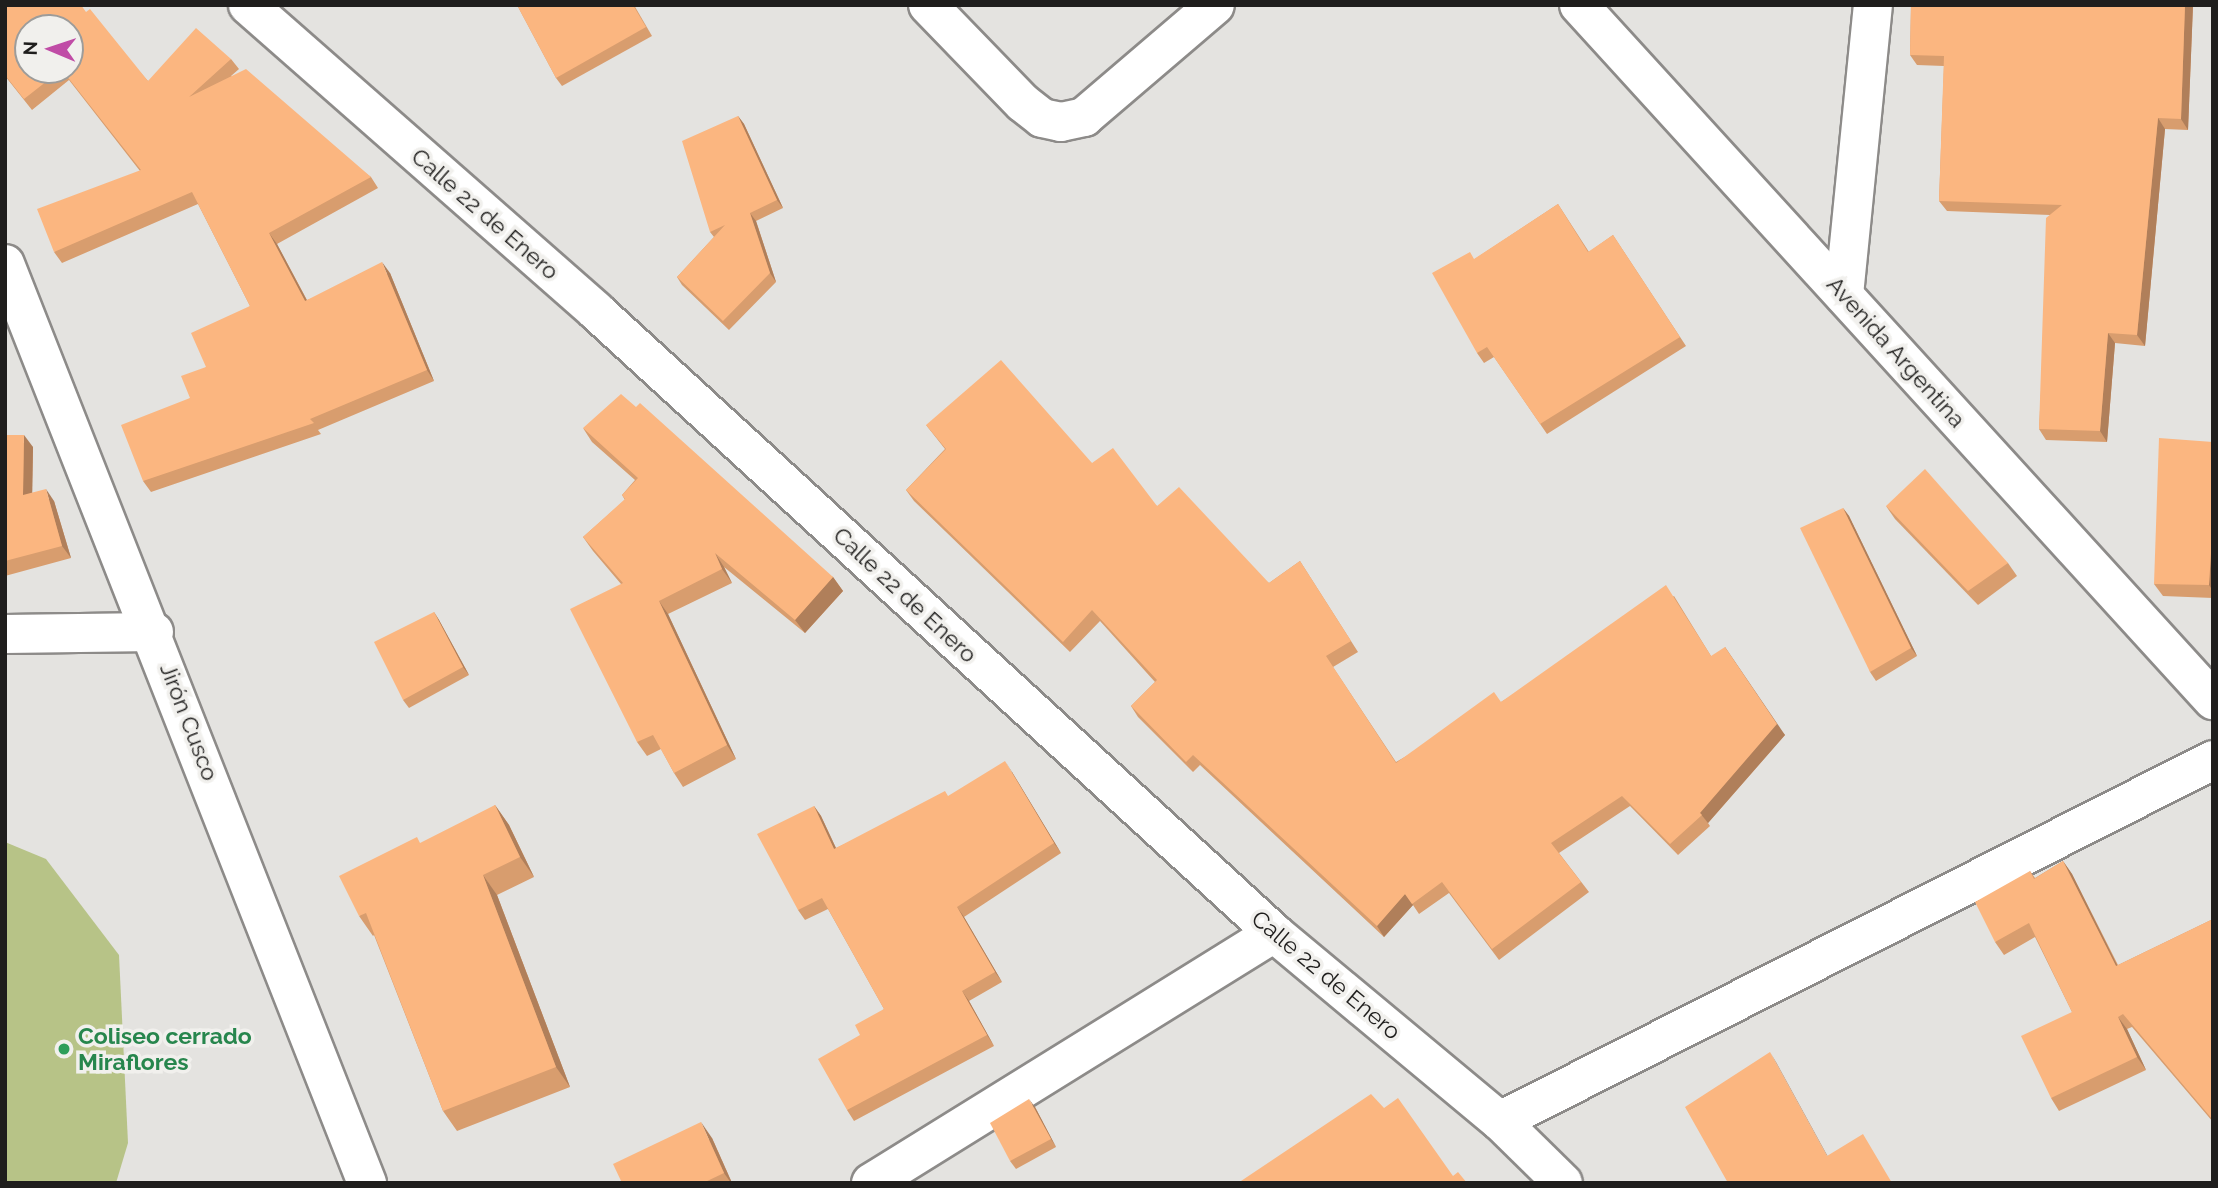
<!DOCTYPE html>
<html>
<head>
<meta charset="utf-8">
<style>
	body { margin:0 }
	#map { position:relative; width:2218px; height:1188px; overflow:hidden; background:#e4e3e0; font-family:Raleway,sans-serif }
	div>[style] { position:absolute }
	.green>* { inset:0; background:#b7c387 }
	.roads { filter:drop-shadow(2px 0 #8d8b89) drop-shadow(-2px 0 #8d8b89) drop-shadow(0 2px #8d8b89) drop-shadow(0 -2px #8d8b89) }
	.minor>* { height:38px; margin:-19px; padding:0 19px; transform-origin:19px; border-radius:19px; background:#fff }
	.wall>* { inset:0; background:#d89d6e }
	.shaded-wall>* { inset:0; background:#b07f5a }
	.building>* { inset:0; background:#fbb680 }
	.dots>* { width:19px; height:19px; translate:-50% -50%; box-sizing:border-box; border:4px solid #f1f0ed; border-radius:50% }
	span { translate:-50% -50%; white-space:nowrap; text-align:center; line-height:1.15; -webkit-text-stroke:7px #f1f0ed; paint-order:stroke }
	.street-label { font-size:23px; color:#1f1e1d }
	.leisure-label { font-size:23px; color:#27864d; font-weight:700 }
	.left { translate:0 -50%; text-align:left }
	.frame { position:absolute; inset:0; border:7px solid #1f1e1d; pointer-events:none }
	.north { position:absolute; left:14px; top:14px; width:70px; height:70px; box-sizing:border-box; background:#f1f0ed; border:2px solid #9d9c9a; border-radius:50%; rotate:272deg; font-size:19px; font-weight:700; line-height:28px; text-align:center; color:#1f1e1d }
	.north::after { content:''; display:block; margin:auto; width:24px; height:32px; background:#c04ca6; clip-path:polygon(50% 0,100% 100%,50% 72%,0 100%) }
</style>
</head>
<body>
<div id="map">
	<div class="green">
		<i style="clip-path:polygon(5px 842px,46px 859px,119px 955px,128px 1143px,116px 1183px,5px 1183px)"></i>
	</div>
	<div class="roads">
		<div class="minor">
			<i style="left:248px;top:5px;width:463px;rotate:41.3deg"></i>
			<i style="left:596px;top:311px;width:920px;rotate:42.53deg"></i>
			<i style="left:1274px;top:933px;width:294px;rotate:39.8deg"></i>
			<i style="left:1500px;top:1121px;width:88px;rotate:44.5deg"></i>
			<i style="left:928px;top:5px;width:136px;rotate:45.9deg"></i>
			<i style="left:1023px;top:103px;width:24px;rotate:38deg"></i>
			<i style="left:1042px;top:118px;width:19px;rotate:12deg"></i>
			<i style="left:1061px;top:122px;width:24px;rotate:-12deg"></i>
			<i style="left:1084px;top:117px;width:172px;rotate:-40.5deg"></i>
			<i style="left:1579px;top:5px;width:941px;rotate:47.63deg"></i>
			<i style="left:5px;top:264px;width:988px;rotate:68.5deg"></i>
			<i style="left:1844px;top:295px;width:291px;rotate:-84.3deg"></i>
			<i style="left:5px;top:634px;width:149px;rotate:-0.8deg"></i>
			<i style="left:1500px;top:1121px;width:799px;rotate:-26.85deg"></i>
			<i style="left:871px;top:1183px;width:474px;rotate:-31.8deg"></i>
		</div>
	</div>
	<div class="wall">
		<i style="clip-path:polygon(5px 5px,86px 12px,148px 81px,231px 59px,239px 69px,231px 76px,371px 177px,378px 188px,277px 244px,307px 300px,390px 273px,434px 381px,318px 430px,321px 434px,151px 492px,143px 481px,190px 398px,206px 367px,250px 306px,198px 204px,62px 263px,54px 252px,140px 171px,69px 80px,32px 110px,5px 76px)"></i>
		<i style="clip-path:polygon(517px 5px,634px 5px,652px 36px,562px 86px,556px 78px)"></i>
		<i style="clip-path:polygon(1911px 5px,2193px 5px,2188px 130px,2165px 129px,2145px 346px,2115px 343px,2107px 442px,2046px 440px,2039px 429px,2050px 215px,1947px 211px,1939px 201px,1944px 66px,1917px 65px,1910px 55px)"></i>
		<i style="clip-path:polygon(738px 116px,744px 124px,783px 208px,756px 221px,776px 282px,729px 330px,682px 285px,677px 277px,714px 237px,710px 232px)"></i>
		<i style="clip-path:polygon(1558px 204px,1589px 252px,1613px 235px,1686px 346px,1547px 434px,1494px 357px,1484px 363px,1477px 353px,1475px 259px)"></i>
		<i style="clip-path:polygon(926px 425px,1092px 463px,1157px 506px,1269px 583px,1300px 561px,1358px 652px,1333px 667px,1396px 762px,1501px 702px,1674px 596px,1711px 656px,1785px 735px,1708px 823px,1710px 826px,1678px 855px,1630px 806px,1559px 853px,1589px 892px,1499px 960px,1449px 893px,1419px 914px,1413px 905px,1384px 937px,1200px 765px,1193px 772px,1138px 717px,1131px 706px,1155px 682px,1100px 621px,1070px 652px,914px 501px,906px 490px,945px 449px)"></i>
		<i style="clip-path:polygon(583px 428px,833px 577px,843px 591px,805px 633px,724px 567px,732px 583px,668px 614px,736px 759px,683px 787px,674px 773px,661px 749px,647px 756px,637px 742px,621px 584px,593px 551px,583px 537px,625px 500px,622px 495px,635px 480px,592px 442px)"></i>
		<i style="clip-path:polygon(5px 435px,33px 447px,32px 493px,54px 501px,71px 558px,5px 576px)"></i>
		<i style="clip-path:polygon(2213px 442px,2213px 598px,2163px 596px,2154px 584px)"></i>
		<i style="clip-path:polygon(1886px 506px,2008px 563px,2017px 576px,1978px 605px,1895px 519px)"></i>
		<i style="clip-path:polygon(1843px 508px,1849px 516px,1917px 656px,1876px 681px,1870px 672px)"></i>
		<i style="clip-path:polygon(434px 612px,439px 620px,469px 675px,409px 708px,403px 700px)"></i>
		<i style="clip-path:polygon(1012px 772px,1061px 853px,964px 917px,1002px 982px,969px 1001px,994px 1046px,854px 1121px,847px 1110px,860px 1035px,884px 1009px,828px 909px,805px 920px,798px 910px,814px 806px,821px 816px,836px 848px,949px 796px)"></i>
		<i style="clip-path:polygon(495px 805px,509px 825px,534px 877px,497px 895px,570px 1087px,457px 1131px,443px 1111px,374px 935px,373px 936px,359px 916px)"></i>
		<i style="clip-path:polygon(2063px 861px,2072px 874px,2118px 965px,2213px 919px,2213px 1122px,2132px 1027px,2127px 1029px,2146px 1070px,2059px 1111px,2051px 1098px,2072px 1012px,2035px 937px,2004px 955px,1995px 942px,2030px 871px,2035px 878px)"></i>
		<i style="clip-path:polygon(1035px 1107px,1056px 1147px,1016px 1169px,1010px 1161px)"></i>
		<i style="clip-path:polygon(712px 1138px,732px 1183px,622px 1183px)"></i>
	</div>
	<div class="shaded-wall">
		<i style="clip-path:polygon(2185px 5px,2193px 5px,2188px 130px,2181px 119px)"></i>
		<i style="clip-path:polygon(738px 116px,744px 124px,783px 208px,777px 200px)"></i>
		<i style="clip-path:polygon(2158px 118px,2165px 129px,2145px 346px,2137px 335px)"></i>
		<i style="clip-path:polygon(750px 213px,756px 221px,776px 282px,770px 273px)"></i>
		<i style="clip-path:polygon(269px 233px,277px 244px,313px 312px,305px 301px)"></i>
		<i style="clip-path:polygon(382px 262px,390px 273px,434px 381px,427px 370px)"></i>
		<i style="clip-path:polygon(2108px 333px,2115px 343px,2107px 442px,2100px 431px)"></i>
		<i style="clip-path:polygon(24px 435px,33px 447px,32px 507px,23px 495px)"></i>
		<i style="clip-path:polygon(46px 489px,54px 501px,71px 558px,62px 546px)"></i>
		<i style="clip-path:polygon(1843px 508px,1849px 516px,1917px 656px,1911px 648px)"></i>
		<i style="clip-path:polygon(2213px 521px,2213px 591px,2209px 585px)"></i>
		<i style="clip-path:polygon(715px 553px,724px 567px,732px 583px,722px 569px)"></i>
		<i style="clip-path:polygon(833px 577px,843px 591px,805px 633px,795px 620px)"></i>
		<i style="clip-path:polygon(659px 601px,668px 614px,736px 759px,727px 745px)"></i>
		<i style="clip-path:polygon(434px 612px,439px 620px,469px 675px,463px 667px)"></i>
		<i style="clip-path:polygon(1725px 647px,1785px 735px,1708px 823px,1700px 813px)"></i>
		<i style="clip-path:polygon(1005px 761px,1012px 772px,1061px 853px,1054px 843px)"></i>
		<i style="clip-path:polygon(495px 805px,509px 825px,534px 877px,520px 857px)"></i>
		<i style="clip-path:polygon(814px 806px,821px 816px,841px 859px,834px 849px)"></i>
		<i style="clip-path:polygon(2063px 861px,2072px 874px,2124px 979px,2116px 966px)"></i>
		<i style="clip-path:polygon(483px 875px,497px 895px,570px 1087px,556px 1067px)"></i>
		<i style="clip-path:polygon(1405px 894px,1413px 905px,1384px 937px,1377px 926px)"></i>
		<i style="clip-path:polygon(957px 907px,964px 917px,1002px 982px,995px 972px)"></i>
		<i style="clip-path:polygon(962px 991px,969px 1001px,994px 1046px,987px 1035px)"></i>
		<i style="clip-path:polygon(2118px 1017px,2127px 1029px,2146px 1070px,2137px 1057px)"></i>
		<i style="clip-path:polygon(1770px 1052px,1776px 1062px,1833px 1166px,1827px 1156px)"></i>
		<i style="clip-path:polygon(1029px 1099px,1035px 1107px,1056px 1147px,1051px 1139px)"></i>
		<i style="clip-path:polygon(701px 1122px,712px 1138px,732px 1183px,731px 1183px,724px 1173px)"></i>
	</div>
	<div class="building">
		<i style="clip-path:polygon(5px 5px,81px 5px,86px 12px,90px 9px,148px 81px,196px 28px,231px 59px,189px 97px,246px 69px,371px 177px,269px 233px,305px 301px,382px 262px,427px 370px,310px 419px,314px 423px,143px 481px,121px 425px,190px 398px,181px 376px,206px 367px,191px 333px,250px 306px,192px 192px,54px 252px,37px 209px,141px 170px,62px 70px,70px 70px,70px 28px,28px 28px,28px 70px,61px 70px,24px 99px,5px 75px)"></i>
		<i style="clip-path:polygon(517px 5px,633px 5px,646px 27px,556px 78px)"></i>
		<i style="clip-path:polygon(1911px 5px,2185px 5px,2181px 119px,2158px 118px,2137px 335px,2108px 333px,2100px 431px,2039px 429px,2046px 218px,2062px 205px,1939px 201px,1944px 56px,1910px 55px)"></i>
		<i style="clip-path:polygon(738px 116px,777px 200px,750px 213px,770px 273px,723px 321px,677px 277px,725px 225px,710px 232px,682px 141px)"></i>
		<i style="clip-path:polygon(1558px 204px,1588px 252px,1613px 235px,1680px 337px,1540px 424px,1487px 347px,1477px 353px,1432px 273px,1470px 252px,1474px 259px)"></i>
		<i style="clip-path:polygon(1001px 360px,1092px 463px,1113px 448px,1157px 506px,1179px 487px,1269px 583px,1300px 561px,1351px 641px,1326px 656px,1396px 763px,1494px 692px,1501px 702px,1666px 585px,1711px 656px,1725px 647px,1777px 724px,1700px 813px,1702px 815px,1670px 844px,1622px 796px,1551px 843px,1581px 882px,1492px 949px,1442px 882px,1412px 904px,1405px 894px,1377px 926px,1193px 755px,1186px 762px,1131px 706px,1157px 680px,1092px 610px,1063px 642px,906px 490px,946px 449px,926px 425px)"></i>
		<i style="clip-path:polygon(621px 394px,636px 407px,640px 403px,833px 577px,795px 620px,715px 553px,722px 569px,659px 601px,727px 745px,674px 773px,653px 735px,637px 742px,570px 609px,623px 583px,583px 537px,625px 499px,622px 495px,638px 478px,583px 428px)"></i>
		<i style="clip-path:polygon(5px 435px,24px 435px,23px 495px,46px 489px,62px 546px,5px 561px)"></i>
		<i style="clip-path:polygon(2159px 438px,2213px 442px,2213px 521px,2209px 585px,2154px 584px)"></i>
		<i style="clip-path:polygon(1925px 469px,2008px 563px,1968px 591px,1886px 506px)"></i>
		<i style="clip-path:polygon(1843px 508px,1911px 648px,1870px 672px,1800px 528px)"></i>
		<i style="clip-path:polygon(434px 612px,463px 667px,403px 700px,374px 642px)"></i>
		<i style="clip-path:polygon(1005px 761px,1054px 843px,957px 907px,995px 972px,962px 991px,987px 1035px,847px 1110px,818px 1059px,860px 1035px,855px 1025px,884px 1009px,822px 898px,798px 910px,757px 834px,814px 806px,834px 849px,945px 791px,948px 796px)"></i>
		<i style="clip-path:polygon(495px 805px,520px 857px,483px 875px,556px 1067px,443px 1111px,366px 913px,359px 916px,339px 876px,417px 837px,420px 843px)"></i>
		<i style="clip-path:polygon(2063px 861px,2116px 966px,2213px 919px,2213px 1120px,2123px 1014px,2118px 1017px,2137px 1057px,2051px 1098px,2021px 1036px,2072px 1012px,2029px 923px,1995px 942px,1975px 902px,2030px 871px,2034px 879px)"></i>
		<i style="clip-path:polygon(1770px 1052px,1827px 1156px,1863px 1134px,1892px 1183px,1728px 1183px,1685px 1107px)"></i>
		<i style="clip-path:polygon(1371px 1094px,1384px 1108px,1398px 1098px,1453px 1176px,1458px 1172px,1467px 1183px,1238px 1183px)"></i>
		<i style="clip-path:polygon(1029px 1099px,1051px 1139px,1010px 1161px,990px 1123px)"></i>
		<i style="clip-path:polygon(701px 1122px,724px 1173px,703px 1183px,622px 1183px,613px 1164px)"></i>
	</div>
	<div class="dots">
		<i style="left:64px;top:1049px;background:#2e9e5b"></i>
	</div>
	<div class="street-label">
		<span style="left:485px;top:214px;rotate:41deg">Calle 22 de Enero</span>
		<span style="left:1896px;top:352px;rotate:48deg">Avenida Argentina</span>
		<span style="left:905px;top:595px;rotate:43deg">Calle 22 de Enero</span>
		<span style="left:189px;top:722px;rotate:69deg">Jirón Cusco</span>
		<span style="left:1326px;top:975px;rotate:40deg">Calle 22 de Enero</span>
	</div>
	<div class="leisure-label">
		<span class="left" style="left:78px;top:1049px">Coliseo cerrado<br>Miraflores</span>
	</div>
	<div class="frame"></div>
	<div class="north">N</div>
</div>
</body>
</html>
